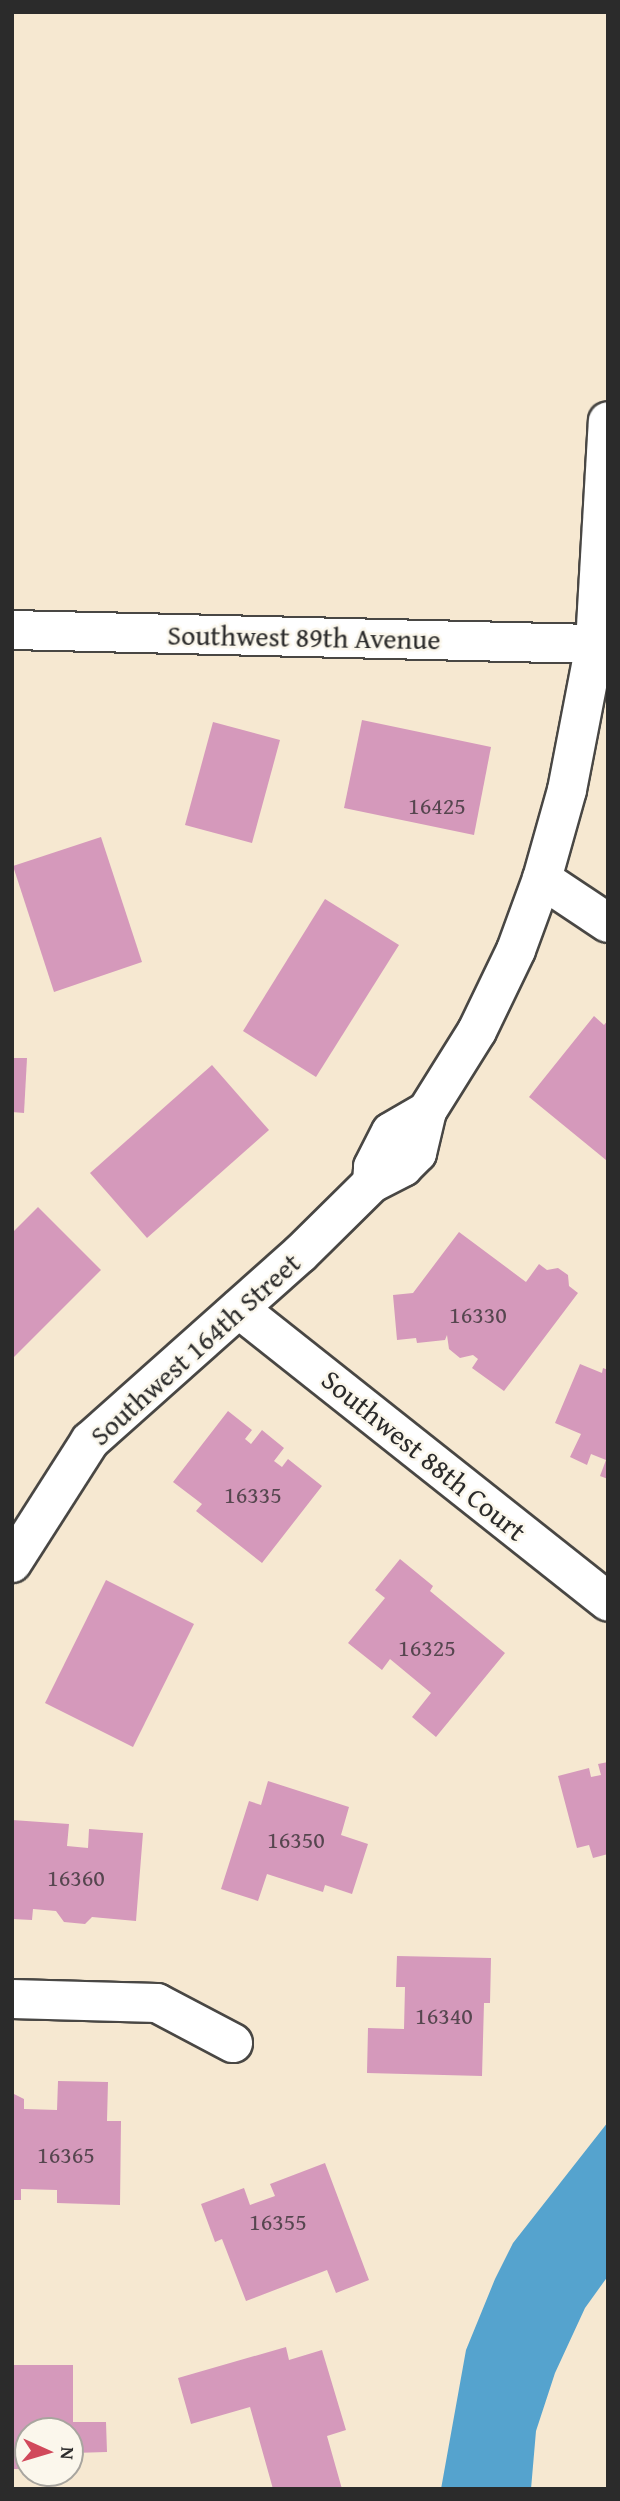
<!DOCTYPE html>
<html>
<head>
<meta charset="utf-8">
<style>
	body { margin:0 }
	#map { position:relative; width:620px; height:2501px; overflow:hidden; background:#f6e8d1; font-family:"Gentium Book Plus",serif }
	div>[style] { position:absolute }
	.water>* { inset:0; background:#55a3ce }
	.building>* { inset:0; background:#d599bb }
	.roads { filter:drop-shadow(2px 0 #494744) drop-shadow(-2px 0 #494744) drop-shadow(0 2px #494744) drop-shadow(0 -2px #494744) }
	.minor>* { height:38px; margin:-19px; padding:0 19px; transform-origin:19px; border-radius:19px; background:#fff }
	span { translate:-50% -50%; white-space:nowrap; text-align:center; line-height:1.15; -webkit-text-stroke:5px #fbf7ec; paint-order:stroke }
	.number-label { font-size:24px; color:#56464f }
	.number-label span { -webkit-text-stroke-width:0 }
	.street-label { font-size:28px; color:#2b2b2b }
	.frame { position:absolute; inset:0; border:14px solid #2b2b2b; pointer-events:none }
	.north { position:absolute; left:14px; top:2417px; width:70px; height:70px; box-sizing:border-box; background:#fbf7ec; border:2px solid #a8a59f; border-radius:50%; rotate:94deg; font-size:19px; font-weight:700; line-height:28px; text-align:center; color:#2b2b2b }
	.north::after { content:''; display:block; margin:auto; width:24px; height:32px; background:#d1495b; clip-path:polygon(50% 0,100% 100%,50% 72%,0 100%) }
</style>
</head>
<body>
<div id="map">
	<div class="water">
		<i style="clip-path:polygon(608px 2122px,608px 2276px,585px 2308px,555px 2373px,536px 2431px,531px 2489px,441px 2489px,466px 2350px,495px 2279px,513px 2243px)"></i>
	</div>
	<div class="building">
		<i style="clip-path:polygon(362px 720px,491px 747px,474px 835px,344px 808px)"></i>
		<i style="clip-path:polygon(213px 722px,280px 740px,252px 843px,185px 825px)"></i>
		<i style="clip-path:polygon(101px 837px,142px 962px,54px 992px,13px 866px)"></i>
		<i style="clip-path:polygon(325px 899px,399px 945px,316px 1077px,243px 1031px)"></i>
		<i style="clip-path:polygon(594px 1016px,604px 1025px,608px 1020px,606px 1160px,529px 1097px)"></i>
		<i style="clip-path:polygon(12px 1058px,27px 1058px,24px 1113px,12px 1112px)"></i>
		<i style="clip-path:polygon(212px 1065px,269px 1130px,147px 1238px,90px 1173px)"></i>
		<i style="clip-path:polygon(38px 1207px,101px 1270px,12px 1359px,12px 1233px)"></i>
		<i style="clip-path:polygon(459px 1232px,526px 1282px,539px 1264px,547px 1270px,558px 1268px,568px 1275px,569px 1286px,578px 1293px,504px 1391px,472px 1368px,478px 1359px,473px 1355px,460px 1358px,449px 1349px,447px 1335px,445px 1340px,417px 1343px,416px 1338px,397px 1340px,393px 1295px,413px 1293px)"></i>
		<i style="clip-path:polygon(580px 1364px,602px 1373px,603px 1368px,608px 1370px,608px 1479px,600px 1476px,606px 1460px,591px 1454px,587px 1465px,570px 1457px,581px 1434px,555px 1423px)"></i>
		<i style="clip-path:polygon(228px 1411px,252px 1430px,245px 1439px,251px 1444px,262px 1430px,284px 1448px,274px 1461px,282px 1467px,288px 1459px,322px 1486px,262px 1563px,196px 1511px,202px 1504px,173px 1482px)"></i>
		<i style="clip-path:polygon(400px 1559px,433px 1586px,430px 1591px,505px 1653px,436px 1737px,412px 1717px,431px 1693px,390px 1659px,382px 1670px,348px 1643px,385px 1598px,375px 1590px)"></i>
		<i style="clip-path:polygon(106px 1580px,194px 1624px,133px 1747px,45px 1703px)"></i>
		<i style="clip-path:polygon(608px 1762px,608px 1854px,593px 1858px,589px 1845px,577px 1848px,558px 1776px,589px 1768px,591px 1777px,601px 1775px,598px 1764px)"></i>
		<i style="clip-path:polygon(268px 1781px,349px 1807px,341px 1835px,368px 1844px,352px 1894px,325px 1885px,323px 1892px,267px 1874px,258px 1901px,221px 1889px,249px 1801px,261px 1805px)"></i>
		<i style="clip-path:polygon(12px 1820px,69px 1824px,67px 1846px,88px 1848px,89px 1829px,143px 1833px,136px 1921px,92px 1917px,85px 1924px,64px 1922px,56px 1911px,33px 1909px,32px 1920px,12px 1919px)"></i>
		<i style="clip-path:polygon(397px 1956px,491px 1958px,490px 2003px,484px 2003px,482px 2076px,367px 2073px,368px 2028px,404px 2029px,405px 1987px,396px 1987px)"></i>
		<i style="clip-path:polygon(58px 2081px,108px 2082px,107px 2121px,121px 2121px,120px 2205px,57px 2203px,57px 2190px,21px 2189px,21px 2200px,12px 2200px,12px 2093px,24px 2099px,24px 2109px,57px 2110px)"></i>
		<i style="clip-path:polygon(325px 2163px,369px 2280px,336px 2293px,327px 2270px,246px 2301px,222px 2239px,215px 2242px,201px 2204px,244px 2188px,250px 2205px,275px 2196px,270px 2184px)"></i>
		<i style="clip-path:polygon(286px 2347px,289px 2360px,322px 2350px,346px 2430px,327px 2436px,342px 2489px,273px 2489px,250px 2407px,191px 2424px,178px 2378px)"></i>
		<i style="clip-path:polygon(12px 2365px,73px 2365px,73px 2422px,106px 2422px,107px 2452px,73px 2453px,70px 2458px,70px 2431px,28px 2431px,28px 2469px,12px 2469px)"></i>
	</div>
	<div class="roads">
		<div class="minor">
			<i style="left:12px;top:630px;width:583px;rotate:1.38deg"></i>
			<i style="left:542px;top:879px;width:79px;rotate:33.7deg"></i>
			<i style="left:372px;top:1183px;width:16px;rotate:-86deg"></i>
			<i style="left:373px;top:1167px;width:39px;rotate:-63deg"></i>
			<i style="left:391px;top:1132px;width:42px;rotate:-30.3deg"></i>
			<i style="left:239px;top:1309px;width:471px;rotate:38.4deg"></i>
			<i style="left:12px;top:1563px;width:145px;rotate:-57.4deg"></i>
			<i style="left:90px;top:1441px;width:281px;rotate:-41.7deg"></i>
			<i style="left:300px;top:1254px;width:101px;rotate:-44.6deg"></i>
			<i style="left:372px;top:1183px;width:35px;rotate:-27deg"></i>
			<i style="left:403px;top:1167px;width:20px;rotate:-45deg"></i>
			<i style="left:417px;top:1153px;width:43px;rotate:-76.6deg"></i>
			<i style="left:427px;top:1111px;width:94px;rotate:-58deg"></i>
			<i style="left:477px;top:1031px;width:90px;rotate:-64.3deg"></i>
			<i style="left:516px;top:950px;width:76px;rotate:-69.9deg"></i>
			<i style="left:542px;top:879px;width:92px;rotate:-74.3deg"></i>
			<i style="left:567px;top:790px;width:149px;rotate:-79.1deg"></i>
			<i style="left:595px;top:644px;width:223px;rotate:-86.7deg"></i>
			<i style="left:12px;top:1999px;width:145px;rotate:1.6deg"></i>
			<i style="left:157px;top:2003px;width:86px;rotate:27.8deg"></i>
		</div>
	</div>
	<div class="number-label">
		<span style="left:437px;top:806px">16425</span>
		<span style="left:478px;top:1315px">16330</span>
		<span style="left:253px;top:1495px">16335</span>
		<span style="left:427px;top:1648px">16325</span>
		<span style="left:296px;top:1840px">16350</span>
		<span style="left:76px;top:1878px">16360</span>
		<span style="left:444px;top:2016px">16340</span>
		<span style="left:66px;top:2155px">16365</span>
		<span style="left:278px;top:2222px">16355</span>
	</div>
	<div class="street-label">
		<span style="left:304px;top:637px;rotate:1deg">Southwest 89th Avenue</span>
		<span style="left:195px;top:1349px;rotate:-42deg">Southwest 164th Street</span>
		<span style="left:424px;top:1455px;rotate:39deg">Southwest 88th Court</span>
	</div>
	<div class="frame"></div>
	<div class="north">N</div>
</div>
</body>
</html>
